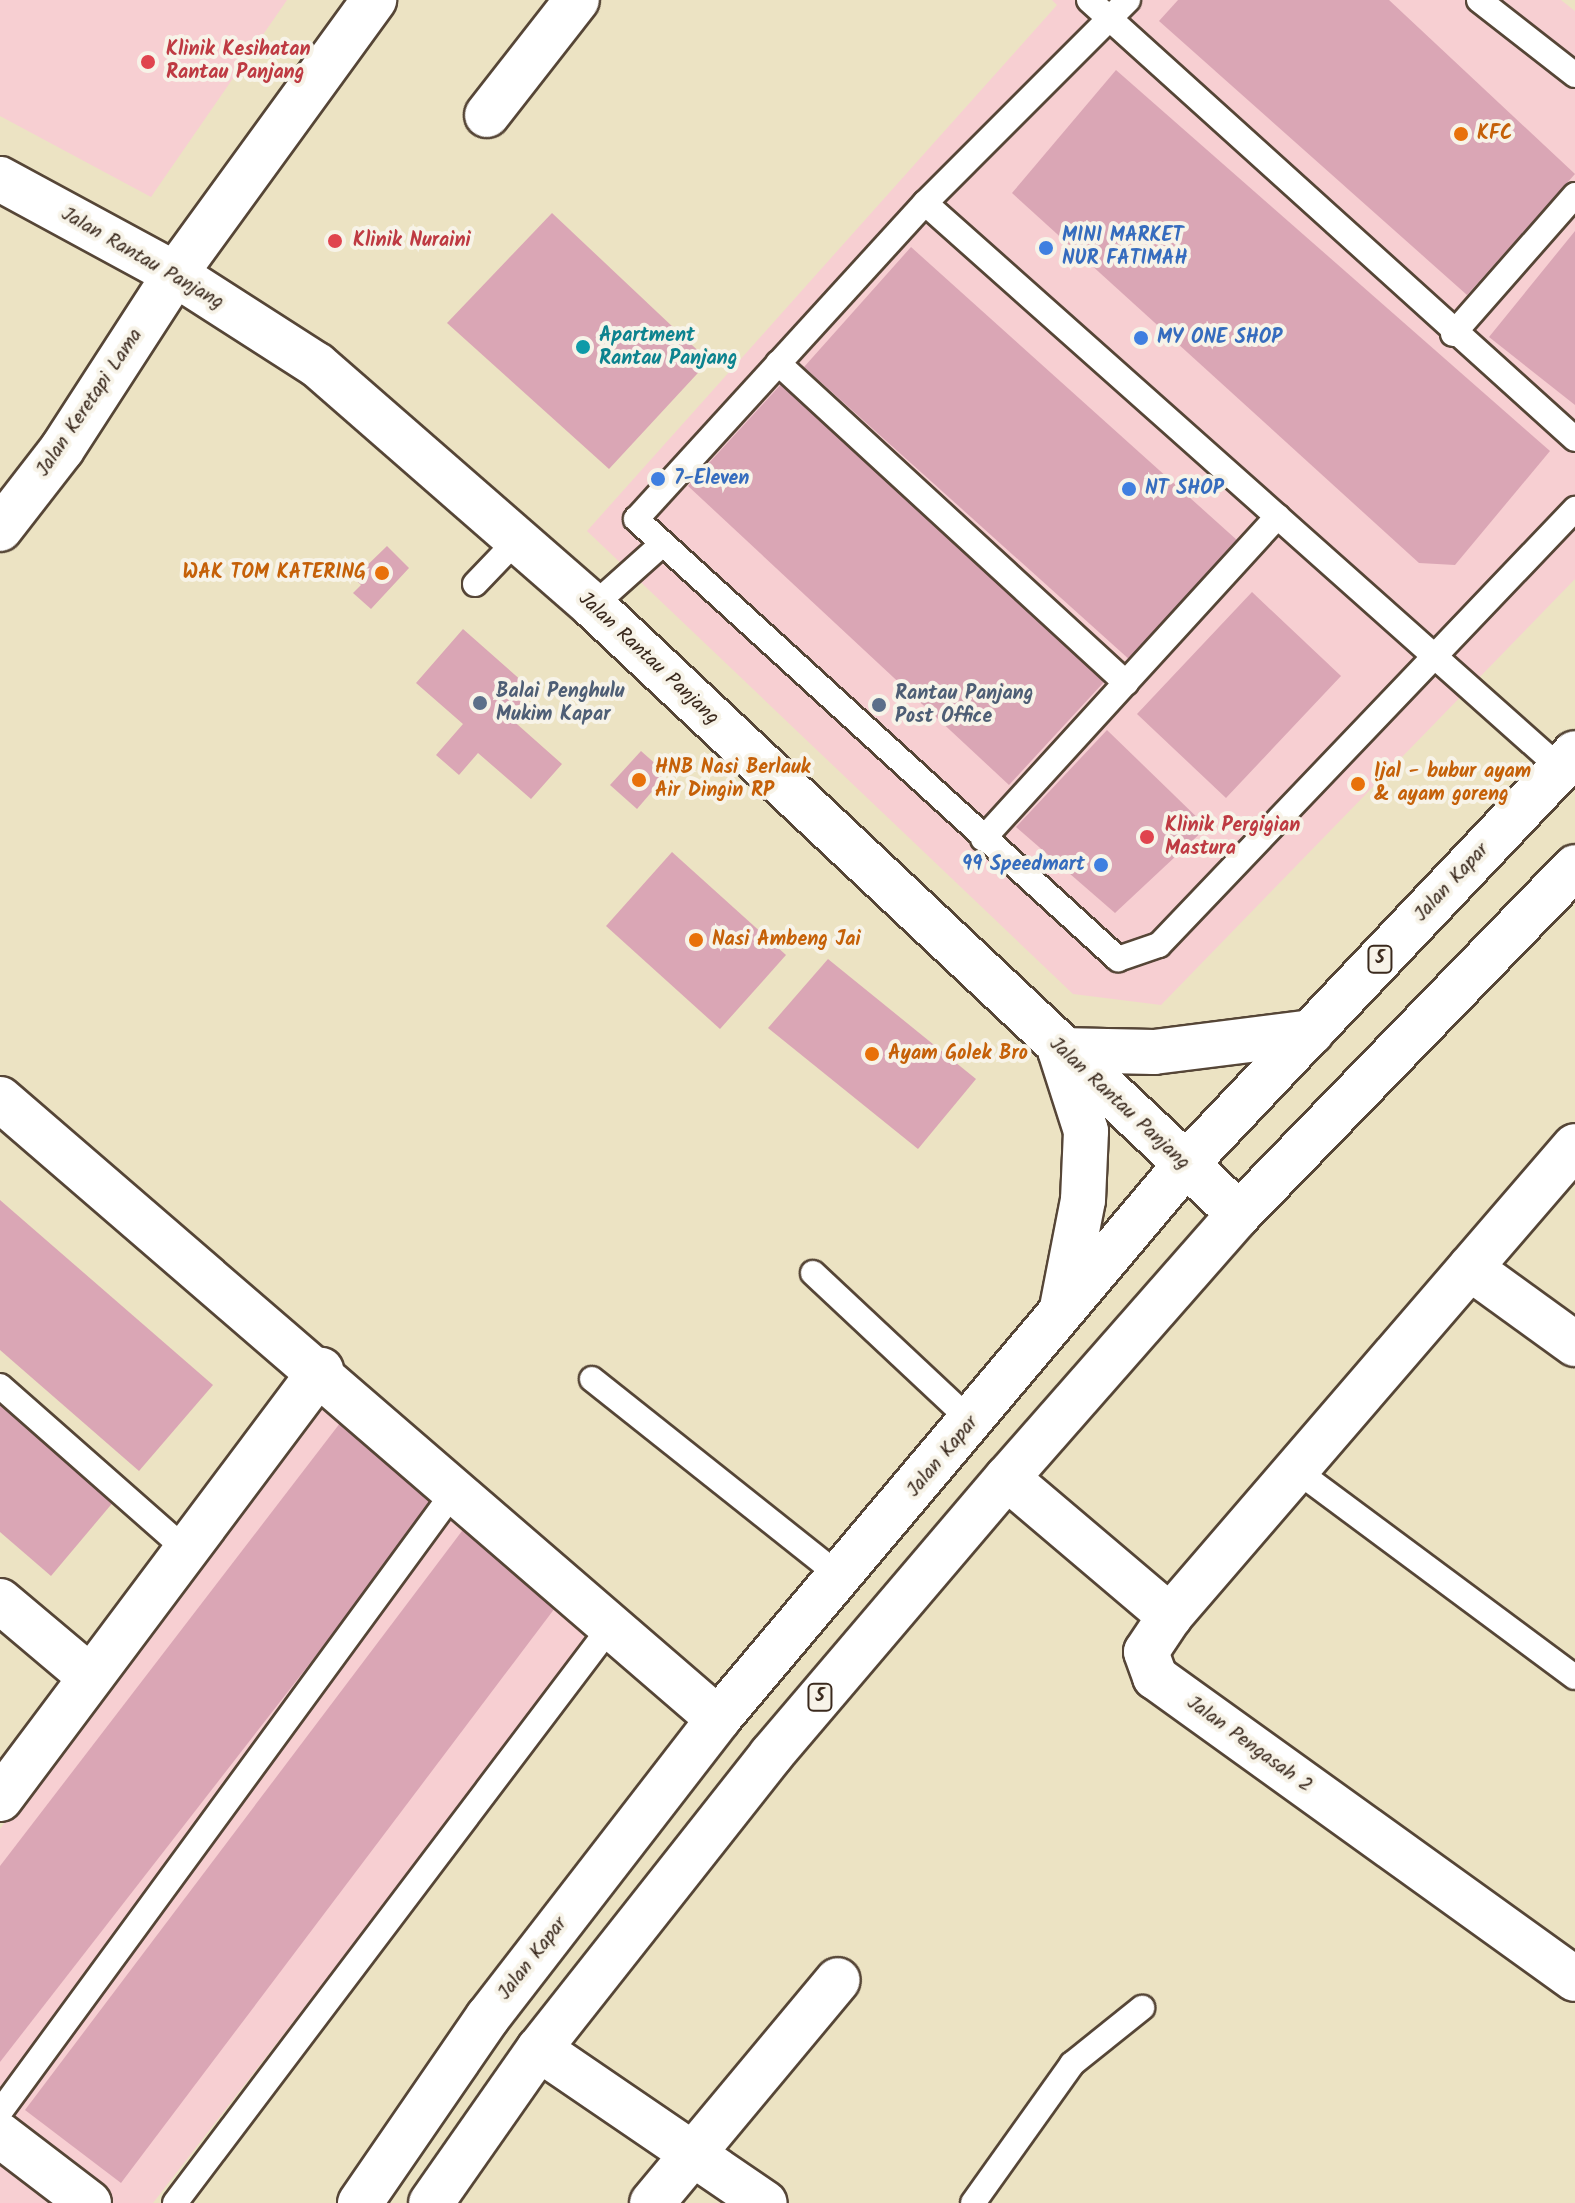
<!DOCTYPE html>
<html>
<head>
<meta charset="utf-8">
<style>
	body { margin:0 }
	#map { position:relative; width:1575px; height:2203px; overflow:hidden; background:#ece3c3; font-family:Kalam,sans-serif }
	div>[style] { position:absolute }
	.built>* { inset:0; background:#f7cfd2 }
	.building>* { inset:0; background:#daa6b5 }
	.roads { filter:drop-shadow(2px 0 #564637) drop-shadow(-2px 0 #564637) drop-shadow(0 2px #564637) drop-shadow(0 -2px #564637) }
	.lane>* { height:24px; margin:-12px; padding:0 12px; transform-origin:12px; border-radius:12px; background:#fff }
	.street>* { height:44px; margin:-22px; padding:0 22px; transform-origin:22px; border-radius:22px; background:#fff }
	.secondary>* { height:44px; margin:-22px; padding:0 22px; transform-origin:22px; border-radius:22px; background:#fff }
	.highway>* { height:44px; margin:-22px; padding:0 22px; transform-origin:22px; border-radius:22px; background:#fff }
	.dots>* { width:22px; height:22px; translate:-50% -50%; box-sizing:border-box; border:4px solid #f7f3e8; border-radius:50% }
	span { translate:-50% -50%; white-space:nowrap; text-align:center; line-height:1.15; -webkit-text-stroke:8px #f7f3e8; paint-order:stroke }
	.shield-label span { padding:2px 6px; background:#f7f3e8; border:2px solid; border-radius:6px; -webkit-text-stroke-width:0 }
	.shield-label { font-size:18px; color:#3b2a1e; font-weight:700 }
	.health-label { font-size:20px; color:#be3a42; font-weight:700 }
	.left { translate:0 -50%; text-align:left }
	.food-label { font-size:20px; color:#c56008; font-weight:700 }
	.right { translate:-100% -50%; text-align:right }
	.shop-label { font-size:20px; color:#366cbe; font-weight:700 }
	.street-label { font-size:20px; color:#3b2a1e }
	.culture-label { font-size:20px; color:#0d838f; font-weight:700 }
	.service-label { font-size:20px; color:#4e5e75; font-weight:700 }
</style>
</head>
<body>
<div id="map">
	<div class="built">
		<i style="clip-path:polygon(0 0,287px 0,151px 197px,0 116px)"></i>
		<i style="clip-path:polygon(1052px 0,1561px 0,1575px 11px,1575px 579px,1161px 1005px,1073px 994px,587px 531px,1057px 5px)"></i>
		<i style="clip-path:polygon(324px 1391px,596px 1631px,153px 2203px,0 2203px,0 1829px)"></i>
	</div>
	<div class="building">
		<i style="clip-path:polygon(1178px 0,1389px 0,1575px 174px,1467px 295px,1159px 21px)"></i>
		<i style="clip-path:polygon(1116px 70px,1550px 451px,1455px 565px,1419px 563px,1012px 193px)"></i>
		<i style="clip-path:polygon(552px 213px,709px 361px,609px 469px,447px 323px)"></i>
		<i style="clip-path:polygon(1575px 231px,1575px 405px,1489px 337px)"></i>
		<i style="clip-path:polygon(911px 247px,1238px 541px,1131px 661px,804px 367px)"></i>
		<i style="clip-path:polygon(783px 382px,1104px 682px,1009px 785px,688px 486px)"></i>
		<i style="clip-path:polygon(387px 546px,409px 568px,371px 609px,353px 593px,361px 585px,354px 578px)"></i>
		<i style="clip-path:polygon(1252px 592px,1341px 676px,1226px 798px,1137px 714px)"></i>
		<i style="clip-path:polygon(463px 629px,532px 690px,509px 717px,562px 764px,531px 799px,478px 753px,459px 775px,436px 755px,463px 724px,416px 683px)"></i>
		<i style="clip-path:polygon(1107px 730px,1207px 827px,1115px 913px,1016px 827px)"></i>
		<i style="clip-path:polygon(641px 751px,667px 774px,637px 809px,610px 785px)"></i>
		<i style="clip-path:polygon(672px 852px,786px 955px,720px 1029px,606px 926px)"></i>
		<i style="clip-path:polygon(828px 959px,976px 1079px,918px 1149px,768px 1028px)"></i>
		<i style="clip-path:polygon(0 1200px,213px 1385px,139px 1471px,0 1350px)"></i>
		<i style="clip-path:polygon(0 1402px,115px 1500px,51px 1576px,0 1532px)"></i>
		<i style="clip-path:polygon(347px 1414px,444px 1491px,0 2062px,0 1866px)"></i>
		<i style="clip-path:polygon(465px 1527px,561px 1600px,121px 2183px,25px 2110px)"></i>
	</div>
	<div class="roads">
		<div class="lane">
			<i style="left:1089px;top:0;width:655px;rotate:42.09deg"></i>
			<i style="left:1128px;top:0;width:287px;rotate:135deg"></i>
			<i style="left:925px;top:203px;width:428px;rotate:132.4deg"></i>
			<i style="left:636px;top:519px;width:653px;rotate:42.39deg"></i>
			<i style="left:1118px;top:959px;width:43px;rotate:-18.9deg"></i>
			<i style="left:1159px;top:945px;width:603px;rotate:-46.34deg"></i>
			<i style="left:1479px;top:0;width:122px;rotate:38deg"></i>
			<i style="left:925px;top:203px;width:850px;rotate:41.66deg"></i>
			<i style="left:1453px;top:334px;width:185px;rotate:-48.7deg"></i>
			<i style="left:778px;top:363px;width:473px;rotate:42.6deg"></i>
			<i style="left:475px;top:584px;width:62px;rotate:-46.3deg"></i>
			<i style="left:593px;top:606px;width:90px;rotate:-41.8deg"></i>
			<i style="left:983px;top:839px;width:437px;rotate:-47.6deg"></i>
			<i style="left:813px;top:1273px;width:218px;rotate:43.1deg"></i>
			<i style="left:592px;top:1379px;width:318px;rotate:38.5deg"></i>
			<i style="left:0;top:1386px;width:247px;rotate:41.4deg"></i>
			<i style="left:1296px;top:1470px;width:347px;rotate:36.6deg"></i>
			<i style="left:0;top:2112px;width:772px;rotate:-53.8deg"></i>
			<i style="left:175px;top:2203px;width:723px;rotate:-52.92deg"></i>
			<i style="left:973px;top:2203px;width:171px;rotate:-54.5deg"></i>
			<i style="left:1072px;top:2064px;width:90px;rotate:-38.7deg"></i>
		</div>
		<div class="street">
			<i style="left:487px;top:115px;width:146px;rotate:-52deg"></i>
			<i style="left:0;top:529px;width:101px;rotate:-52.2deg"></i>
			<i style="left:62px;top:449px;width:208px;rotate:-57.1deg"></i>
			<i style="left:0;top:1099px;width:949px;rotate:40.81deg"></i>
			<i style="left:1470px;top:1268px;width:130px;rotate:35.9deg"></i>
			<i style="left:1007px;top:1478px;width:214px;rotate:40.3deg"></i>
			<i style="left:1170px;top:1616px;width:43px;rotate:123.7deg"></i>
			<i style="left:1146px;top:1652px;width:27px;rotate:70deg"></i>
			<i style="left:1155px;top:1677px;width:517px;rotate:35.72deg"></i>
			<i style="left:0;top:1601px;width:115px;rotate:40.1deg"></i>
			<i style="left:1170px;top:1616px;width:620px;rotate:-49.25deg"></i>
			<i style="left:0;top:1799px;width:536px;rotate:-53.19deg"></i>
			<i style="left:539px;top:2049px;width:273px;rotate:34.3deg"></i>
			<i style="left:0;top:2135px;width:112px;rotate:37.4deg"></i>
			<i style="left:652px;top:2203px;width:290px;rotate:-50.2deg"></i>
		</div>
		<div class="secondary">
			<i style="left:0;top:179px;width:199px;rotate:28.5deg"></i>
			<i style="left:175px;top:274px;width:169px;rotate:32.7deg"></i>
			<i style="left:317px;top:365px;width:366px;rotate:41.1deg"></i>
			<i style="left:593px;top:606px;width:887px;rotate:43.26deg"></i>
			<i style="left:175px;top:274px;width:339px;rotate:-54deg"></i>
		</div>
		<div class="highway">
			<i style="left:1062px;top:1308px;width:110px;rotate:-79deg"></i>
			<i style="left:1083px;top:1200px;width:69px;rotate:-87.5deg"></i>
			<i style="left:1086px;top:1131px;width:85px;rotate:-107.8deg"></i>
			<i style="left:1060px;top:1050px;width:94px;rotate:1.2deg"></i>
			<i style="left:1154px;top:1052px;width:159px;rotate:-7.2deg"></i>
			<i style="left:360px;top:2203px;width:226px;rotate:-55.5deg"></i>
			<i style="left:488px;top:2017px;width:376px;rotate:-52.3deg"></i>
			<i style="left:718px;top:1719px;width:725px;rotate:-49.87deg"></i>
			<i style="left:1185px;top:1165px;width:567px;rotate:-46.57deg"></i>
			<i style="left:431px;top:2203px;width:188px;rotate:-55deg"></i>
			<i style="left:539px;top:2049px;width:375px;rotate:-51.7deg"></i>
			<i style="left:771px;top:1755px;width:364px;rotate:-49.6deg"></i>
			<i style="left:1007px;top:1478px;width:351px;rotate:-48.7deg"></i>
			<i style="left:1239px;top:1214px;width:483px;rotate:-45.9deg"></i>
		</div>
	</div>
	<div class="dots">
		<i style="left:148px;top:62px;background:#e0444e"></i>
		<i style="left:1461px;top:134px;background:#e8710a"></i>
		<i style="left:335px;top:241px;background:#e0444e"></i>
		<i style="left:1046px;top:248px;background:#3f7fe0"></i>
		<i style="left:1141px;top:338px;background:#3f7fe0"></i>
		<i style="left:583px;top:347px;background:#0f9aa8"></i>
		<i style="left:658px;top:479px;background:#3f7fe0"></i>
		<i style="left:1129px;top:489px;background:#3f7fe0"></i>
		<i style="left:382px;top:573px;background:#e8710a"></i>
		<i style="left:480px;top:703px;background:#5c6f8a"></i>
		<i style="left:879px;top:705px;background:#5c6f8a"></i>
		<i style="left:639px;top:780px;background:#e8710a"></i>
		<i style="left:1358px;top:784px;background:#e8710a"></i>
		<i style="left:1147px;top:837px;background:#e0444e"></i>
		<i style="left:1101px;top:865px;background:#3f7fe0"></i>
		<i style="left:696px;top:940px;background:#e8710a"></i>
		<i style="left:872px;top:1054px;background:#e8710a"></i>
	</div>
	<div class="shield-label">
		<span style="left:1380px;top:959px">5</span>
		<span style="left:820px;top:1697px">5</span>
	</div>
	<div class="health-label">
		<span class="left" style="left:166px;top:62px">Klinik Kesihatan<br>Rantau Panjang</span>
		<span class="left" style="left:353px;top:241px">Klinik Nuraini</span>
		<span class="left" style="left:1165px;top:838px">Klinik Pergigian<br>Mastura</span>
	</div>
	<div class="food-label">
		<span class="left" style="left:1477px;top:134px">KFC</span>
		<span class="right" style="left:366px;top:573px">WAK TOM KATERING</span>
		<span class="left" style="left:655px;top:780px">HNB Nasi Berlauk<br>Air Dingin RP</span>
		<span class="left" style="left:1374px;top:784px">Ijal - bubur ayam<br>&amp; ayam goreng</span>
		<span class="left" style="left:712px;top:940px">Nasi Ambeng Jai</span>
		<span class="left" style="left:888px;top:1054px">Ayam Golek Bro</span>
	</div>
	<div class="shop-label">
		<span class="left" style="left:1062px;top:248px">MINI MARKET<br>NUR FATIMAH</span>
		<span class="left" style="left:1157px;top:338px">MY ONE SHOP</span>
		<span class="left" style="left:674px;top:479px">7-Eleven</span>
		<span class="left" style="left:1145px;top:489px">NT SHOP</span>
		<span class="right" style="left:1085px;top:865px">99 Speedmart</span>
	</div>
	<div class="street-label">
		<span style="left:142px;top:259px;rotate:30deg">Jalan Rantau Panjang</span>
		<span style="left:90px;top:403px;rotate:-56deg">Jalan Keretapi Lama</span>
		<span style="left:648px;top:659px;rotate:43deg">Jalan Rantau Panjang</span>
		<span style="left:1452px;top:883px;rotate:-47deg">Jalan Kapar</span>
		<span style="left:1119px;top:1104px;rotate:43deg">Jalan Rantau Panjang</span>
		<span style="left:943px;top:1457px;rotate:-50deg">Jalan Kapar</span>
		<span style="left:1249px;top:1745px;rotate:36deg">Jalan Pengasah 2</span>
		<span style="left:533px;top:1959px;rotate:-52deg">Jalan Kapar</span>
	</div>
	<div class="culture-label">
		<span class="left" style="left:599px;top:348px">Apartment<br>Rantau Panjang</span>
	</div>
	<div class="service-label">
		<span class="left" style="left:496px;top:704px">Balai Penghulu<br>Mukim Kapar</span>
		<span class="left" style="left:895px;top:706px">Rantau Panjang<br>Post Office</span>
	</div>
</div>
</body>
</html>
